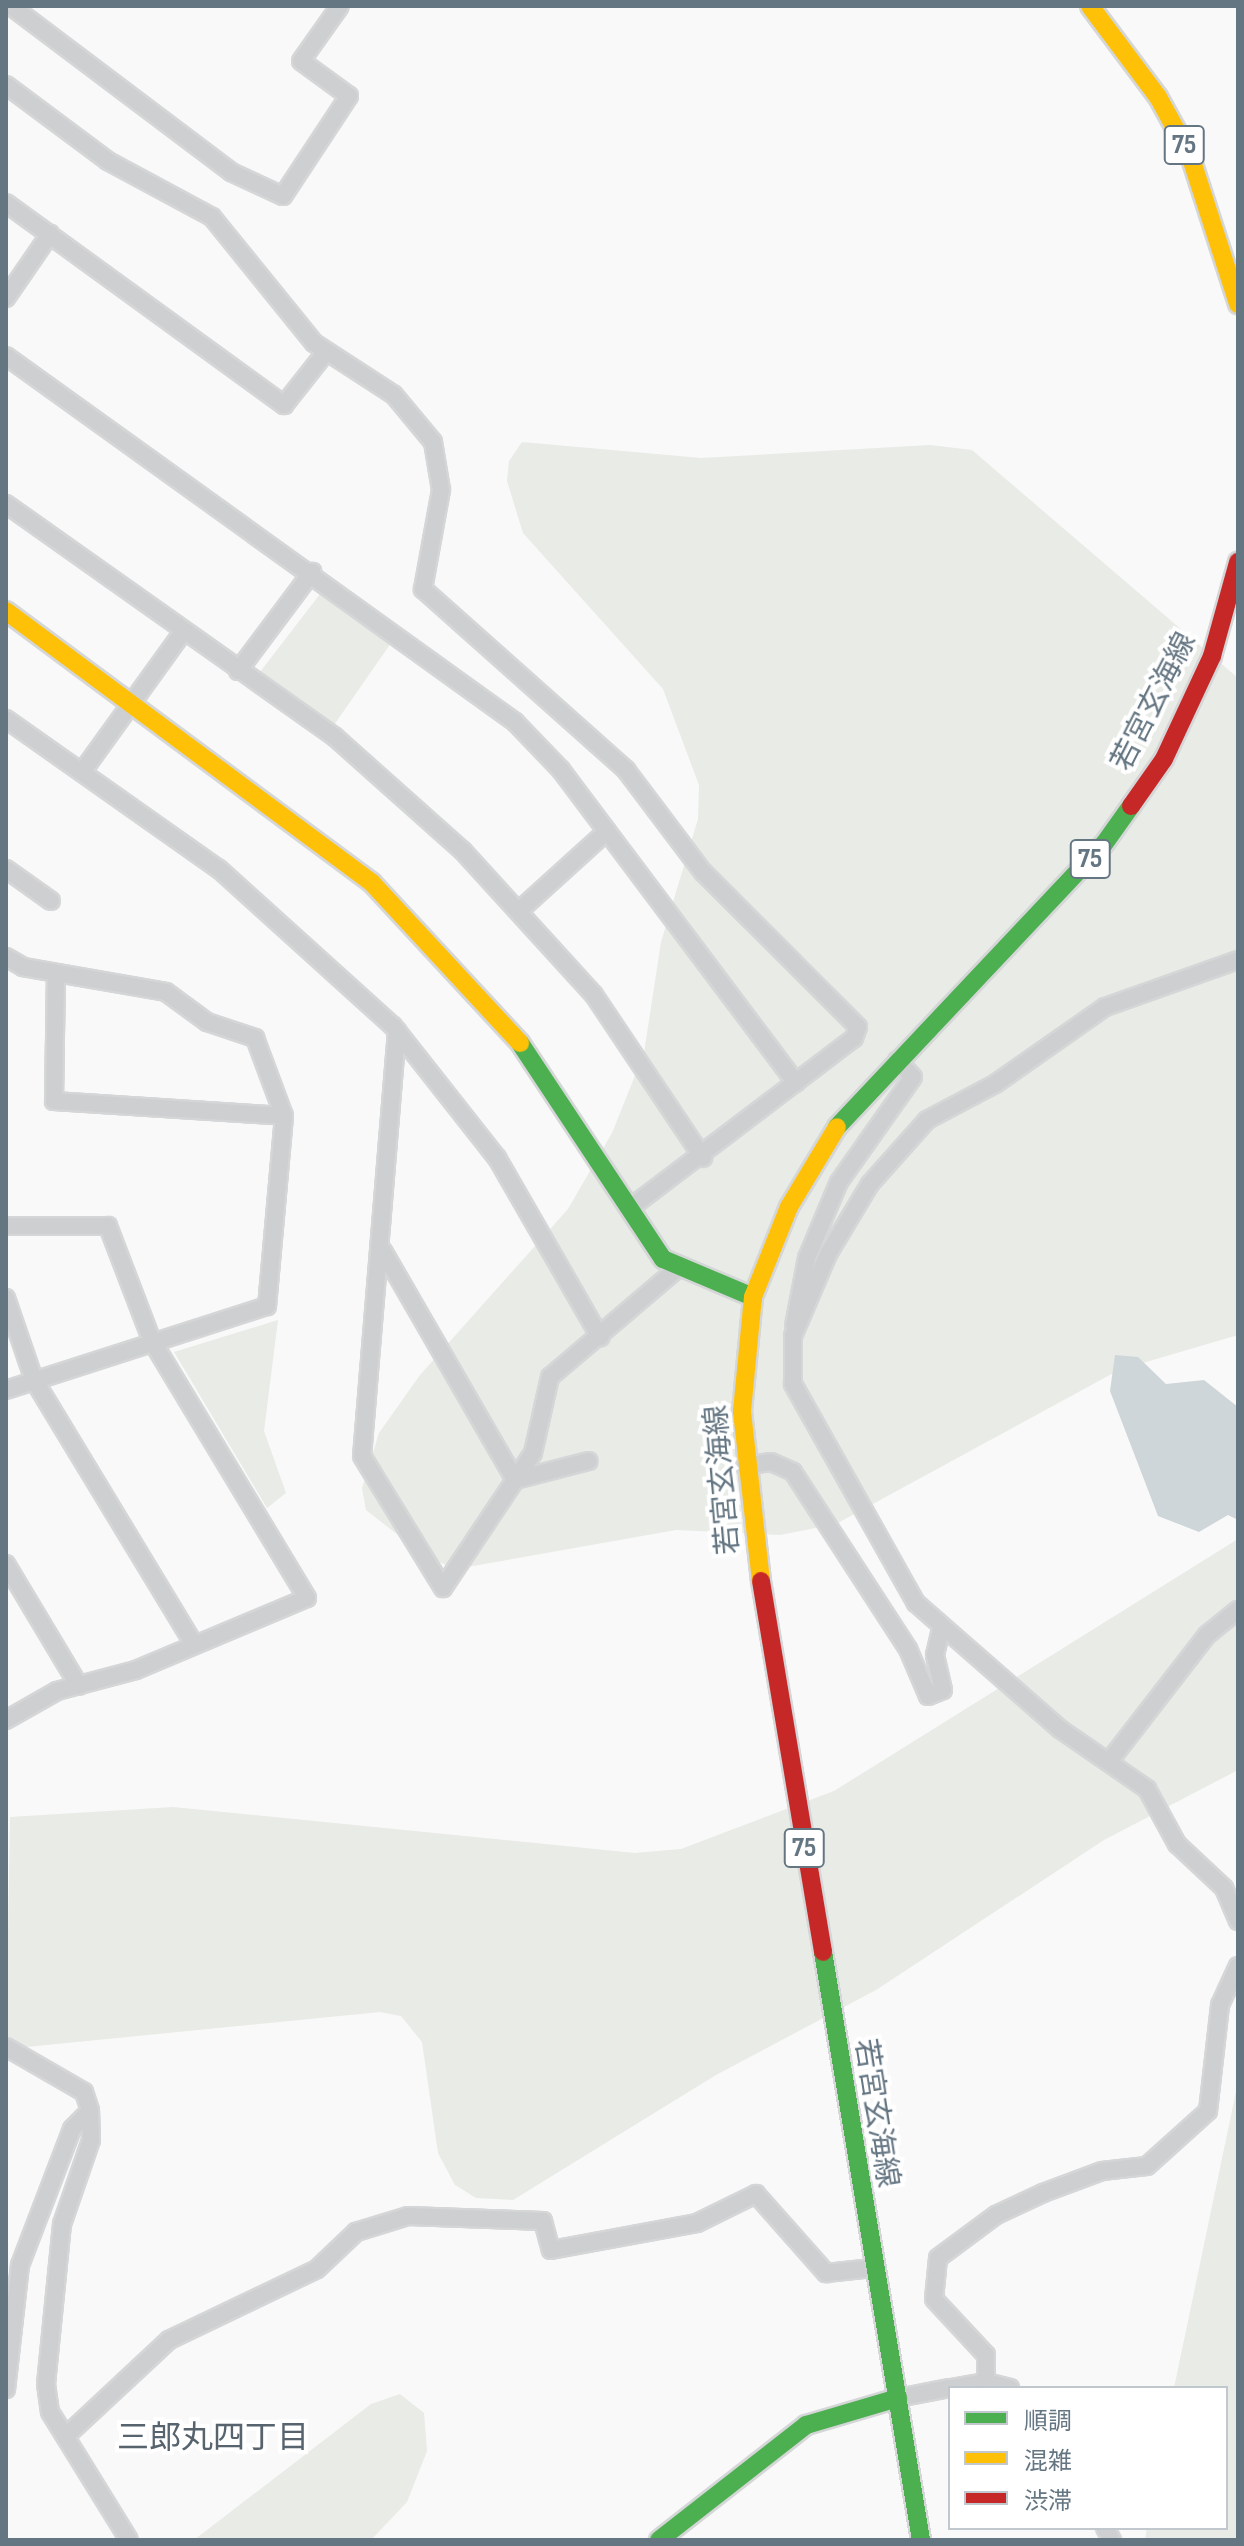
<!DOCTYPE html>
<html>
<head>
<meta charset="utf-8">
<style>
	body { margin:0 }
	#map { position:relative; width:1244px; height:2546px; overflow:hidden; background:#f9f9f9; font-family:"Sofia Sans Condensed","Noto Sans JP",sans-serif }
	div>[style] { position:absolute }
	.green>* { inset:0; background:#e8ebe6 }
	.water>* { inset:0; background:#ced6d9 }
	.roads { filter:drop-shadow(2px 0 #d5d6d7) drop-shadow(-2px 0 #d5d6d7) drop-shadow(0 2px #d5d6d7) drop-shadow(0 -2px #d5d6d7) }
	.street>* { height:16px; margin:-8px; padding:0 8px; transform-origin:8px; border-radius:8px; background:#cecfd0 }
	.fast>* { height:18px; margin:-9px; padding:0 9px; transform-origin:9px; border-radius:9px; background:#4caf50 }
	.slow>* { height:18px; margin:-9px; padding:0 9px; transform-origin:9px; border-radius:9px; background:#ffc107 }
	.jam>* { height:18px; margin:-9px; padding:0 9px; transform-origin:9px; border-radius:9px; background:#c62828 }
	span { translate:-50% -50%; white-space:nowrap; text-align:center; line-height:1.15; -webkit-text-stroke:8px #fff; paint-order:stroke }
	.shield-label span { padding:2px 6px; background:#fff; border:2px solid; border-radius:6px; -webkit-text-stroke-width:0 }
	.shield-label { font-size:28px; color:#657683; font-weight:700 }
	.street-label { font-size:30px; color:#657683 }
	.neighbourhood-label { font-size:32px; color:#57646e }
	.frame { position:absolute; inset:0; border:8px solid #657683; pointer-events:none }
	.legend { position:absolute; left:948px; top:2386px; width:280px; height:144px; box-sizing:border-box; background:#fff; border:2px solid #c1c8cd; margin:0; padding:10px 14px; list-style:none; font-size:24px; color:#657683 }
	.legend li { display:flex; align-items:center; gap:16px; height:40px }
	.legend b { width:40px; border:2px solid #c1c8cd }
</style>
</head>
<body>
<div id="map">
	<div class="green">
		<i style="clip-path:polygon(522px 442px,701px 458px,930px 445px,972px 450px,1238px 678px,1238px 1335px,1119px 1370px,836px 1524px,780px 1535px,676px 1530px,456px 1569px,426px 1557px,366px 1510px,362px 1488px,379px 1433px,420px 1375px,568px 1209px,612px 1133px,644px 1053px,661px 942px,698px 819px,699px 785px,663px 689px,523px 533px,507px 481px,509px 461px)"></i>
		<i style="clip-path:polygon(320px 594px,391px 643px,334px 725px,260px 672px)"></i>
		<i style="clip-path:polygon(278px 1320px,264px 1431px,286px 1493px,267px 1508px,174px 1352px)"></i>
		<i style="clip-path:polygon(1238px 1539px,1238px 1770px,1104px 1840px,876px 1990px,716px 2075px,513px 2200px,476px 2198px,455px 2185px,438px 2153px,422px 2042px,401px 2016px,380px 2012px,6px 2049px,10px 1817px,173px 1807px,635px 1853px,681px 1849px,834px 1791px)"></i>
		<i style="clip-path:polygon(1238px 2082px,1238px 2540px,1145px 2540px,1147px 2528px,1226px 2528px,1226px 2388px,1174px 2388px)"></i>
		<i style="clip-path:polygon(400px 2394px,424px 2413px,427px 2451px,407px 2502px,371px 2540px,194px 2540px,371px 2404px)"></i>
	</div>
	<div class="water">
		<i style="clip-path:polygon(1115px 1355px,1138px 1357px,1166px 1384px,1204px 1380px,1238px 1407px,1238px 1520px,1228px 1515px,1199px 1532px,1158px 1516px,1110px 1391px)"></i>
	</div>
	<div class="roads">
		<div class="street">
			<i style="left:11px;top:6px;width:276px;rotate:37deg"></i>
			<i style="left:231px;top:172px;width:57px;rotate:24.8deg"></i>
			<i style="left:283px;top:196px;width:120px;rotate:-56.6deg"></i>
			<i style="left:349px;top:96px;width:59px;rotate:-143.9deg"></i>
			<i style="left:301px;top:61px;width:67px;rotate:-54.7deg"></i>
			<i style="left:6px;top:85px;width:127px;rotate:36.7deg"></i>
			<i style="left:108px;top:161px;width:118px;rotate:28.3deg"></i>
			<i style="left:212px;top:217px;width:162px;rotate:51deg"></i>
			<i style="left:314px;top:343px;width:95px;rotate:33deg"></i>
			<i style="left:394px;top:395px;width:61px;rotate:50.3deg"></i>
			<i style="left:433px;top:442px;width:49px;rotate:80.5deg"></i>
			<i style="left:441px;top:490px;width:101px;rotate:100.3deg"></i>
			<i style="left:423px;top:589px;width:272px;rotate:41.7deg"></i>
			<i style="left:626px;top:770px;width:128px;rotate:53deg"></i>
			<i style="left:703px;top:872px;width:219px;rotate:45deg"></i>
			<i style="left:858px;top:1027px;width:12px;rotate:110deg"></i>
			<i style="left:854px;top:1038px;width:281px;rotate:142.8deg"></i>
			<i style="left:6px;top:203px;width:344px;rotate:36deg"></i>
			<i style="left:284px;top:405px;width:66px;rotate:-51.7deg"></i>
			<i style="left:6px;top:298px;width:78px;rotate:-55.5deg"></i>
			<i style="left:6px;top:356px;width:627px;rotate:35.72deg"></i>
			<i style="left:515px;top:722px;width:66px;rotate:46.2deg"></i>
			<i style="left:561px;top:770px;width:391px;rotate:53.1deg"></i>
			<i style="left:6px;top:504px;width:403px;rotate:35.3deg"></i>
			<i style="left:335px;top:737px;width:170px;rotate:41.7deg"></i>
			<i style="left:462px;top:850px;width:196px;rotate:47.7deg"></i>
			<i style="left:594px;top:995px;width:196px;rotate:56.2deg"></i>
			<i style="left:238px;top:671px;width:124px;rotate:-53.2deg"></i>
			<i style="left:6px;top:719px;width:261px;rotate:35.2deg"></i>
			<i style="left:219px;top:869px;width:234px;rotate:42.1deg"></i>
			<i style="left:393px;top:1026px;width:168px;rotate:51.8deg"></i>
			<i style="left:497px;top:1158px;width:207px;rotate:60.1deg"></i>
			<i style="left:82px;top:772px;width:173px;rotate:-54.2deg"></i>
			<i style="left:6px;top:869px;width:55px;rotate:35.4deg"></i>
			<i style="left:521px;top:909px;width:116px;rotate:-42.2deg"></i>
			<i style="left:6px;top:957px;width:20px;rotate:30deg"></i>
			<i style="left:23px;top:967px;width:145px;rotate:9.9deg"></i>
			<i style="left:166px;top:992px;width:51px;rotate:36.2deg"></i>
			<i style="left:207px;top:1022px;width:51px;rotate:18.4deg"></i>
			<i style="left:255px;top:1038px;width:83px;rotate:69.6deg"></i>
			<i style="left:284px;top:1116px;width:191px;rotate:95.1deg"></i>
			<i style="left:267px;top:1306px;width:274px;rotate:162.2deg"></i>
			<i style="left:1238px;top:960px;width:141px;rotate:160.5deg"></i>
			<i style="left:1105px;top:1007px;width:134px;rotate:145deg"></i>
			<i style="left:995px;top:1084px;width:77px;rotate:152.1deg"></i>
			<i style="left:927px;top:1120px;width:86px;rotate:131.7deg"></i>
			<i style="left:870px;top:1184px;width:82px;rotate:121deg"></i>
			<i style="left:828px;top:1254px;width:89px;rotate:113.1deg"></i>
			<i style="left:793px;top:1336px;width:48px;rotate:90deg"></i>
			<i style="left:793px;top:1384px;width:251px;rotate:60.7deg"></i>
			<i style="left:916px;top:1603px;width:191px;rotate:41.2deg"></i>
			<i style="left:1060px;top:1729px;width:106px;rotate:34.6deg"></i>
			<i style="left:1147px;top:1789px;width:63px;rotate:61.4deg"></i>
			<i style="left:1177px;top:1844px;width:64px;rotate:43.1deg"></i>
			<i style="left:1224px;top:1888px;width:36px;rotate:67deg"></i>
			<i style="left:56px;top:973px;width:128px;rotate:90.9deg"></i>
			<i style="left:54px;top:1101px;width:230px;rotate:3.7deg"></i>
			<i style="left:397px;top:1031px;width:426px;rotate:94.7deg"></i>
			<i style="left:362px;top:1456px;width:155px;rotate:58.5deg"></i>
			<i style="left:443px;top:1588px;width:162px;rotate:-56.3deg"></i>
			<i style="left:533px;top:1453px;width:78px;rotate:-77.4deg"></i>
			<i style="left:550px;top:1377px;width:168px;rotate:-40.4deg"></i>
			<i style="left:6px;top:1226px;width:102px"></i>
			<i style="left:108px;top:1226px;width:123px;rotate:69.1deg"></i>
			<i style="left:152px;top:1341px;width:300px;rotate:58.9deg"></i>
			<i style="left:307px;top:1598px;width:186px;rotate:157.2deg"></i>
			<i style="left:136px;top:1670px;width:82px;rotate:165.1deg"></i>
			<i style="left:57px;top:1691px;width:59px;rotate:150.4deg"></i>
			<i style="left:383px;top:1251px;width:264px;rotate:60deg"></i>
			<i style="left:6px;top:1298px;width:87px;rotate:71.1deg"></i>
			<i style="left:34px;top:1380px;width:309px;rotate:58.8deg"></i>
			<i style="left:794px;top:1326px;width:69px;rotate:-79.2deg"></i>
			<i style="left:807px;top:1258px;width:82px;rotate:-67.2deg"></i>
			<i style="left:839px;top:1182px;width:128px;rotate:-54.8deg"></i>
			<i style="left:913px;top:1077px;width:23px;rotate:-133deg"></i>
			<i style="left:745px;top:1466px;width:26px;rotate:-9deg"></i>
			<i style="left:771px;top:1462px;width:24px;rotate:24deg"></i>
			<i style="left:793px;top:1472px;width:211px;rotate:57deg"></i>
			<i style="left:908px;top:1649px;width:51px;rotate:66.9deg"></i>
			<i style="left:928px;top:1696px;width:16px;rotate:-22deg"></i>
			<i style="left:943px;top:1690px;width:36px;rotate:-103deg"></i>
			<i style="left:935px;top:1655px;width:28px;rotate:-77deg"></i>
			<i style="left:515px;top:1480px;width:76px;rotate:-14.4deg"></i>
			<i style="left:6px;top:1564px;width:142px;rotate:59.1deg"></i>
			<i style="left:1111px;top:1759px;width:157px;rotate:-52.3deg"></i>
			<i style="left:1207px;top:1635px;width:40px;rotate:-39deg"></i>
			<i style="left:6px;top:2047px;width:90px;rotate:30deg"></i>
			<i style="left:84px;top:2092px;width:20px;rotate:72deg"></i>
			<i style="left:90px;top:2111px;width:25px;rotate:135deg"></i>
			<i style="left:72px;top:2129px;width:146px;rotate:110.9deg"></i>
			<i style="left:20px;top:2265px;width:125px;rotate:96.4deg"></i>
			<i style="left:90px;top:2111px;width:29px;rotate:88deg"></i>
			<i style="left:91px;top:2140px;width:89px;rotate:109deg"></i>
			<i style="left:62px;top:2224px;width:161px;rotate:95.7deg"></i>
			<i style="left:46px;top:2384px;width:28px;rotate:82deg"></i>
			<i style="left:50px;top:2412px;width:150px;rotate:58.3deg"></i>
			<i style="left:986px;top:2382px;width:27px;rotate:-90deg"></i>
			<i style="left:986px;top:2355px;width:76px;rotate:-132.9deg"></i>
			<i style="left:934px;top:2299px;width:41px;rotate:-84.4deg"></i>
			<i style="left:938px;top:2258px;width:72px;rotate:-36.6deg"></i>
			<i style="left:996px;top:2215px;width:52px;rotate:-25.1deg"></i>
			<i style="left:1043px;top:2193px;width:63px;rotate:-20.4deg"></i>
			<i style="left:1102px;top:2171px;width:45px;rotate:-6.3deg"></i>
			<i style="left:1147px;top:2166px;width:82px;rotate:-42deg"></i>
			<i style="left:1208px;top:2111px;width:107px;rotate:-83.5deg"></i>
			<i style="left:1220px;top:2005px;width:43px;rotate:-65.2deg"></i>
			<i style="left:952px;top:2388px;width:35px;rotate:-10deg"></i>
			<i style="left:986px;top:2382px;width:25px;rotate:14deg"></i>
			<i style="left:898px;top:2398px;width:53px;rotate:-10.9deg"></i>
			<i style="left:66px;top:2436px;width:141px;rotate:-43deg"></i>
			<i style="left:169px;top:2340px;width:164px;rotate:-25.6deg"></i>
			<i style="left:317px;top:2269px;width:54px;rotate:-43.5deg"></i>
			<i style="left:356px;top:2232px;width:54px;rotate:-17.1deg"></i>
			<i style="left:408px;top:2216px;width:135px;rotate:2.1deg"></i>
			<i style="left:543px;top:2221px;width:30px;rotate:75deg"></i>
			<i style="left:551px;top:2250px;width:148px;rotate:-10.5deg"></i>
			<i style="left:697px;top:2223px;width:66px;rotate:-26.2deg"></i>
			<i style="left:756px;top:2194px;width:106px;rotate:48.5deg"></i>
			<i style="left:826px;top:2273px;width:47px;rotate:-6.1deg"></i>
			<i style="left:1105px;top:2528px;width:14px;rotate:60deg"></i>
		</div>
		<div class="fast">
			<i style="left:520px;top:1043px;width:259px;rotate:56.5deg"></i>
			<i style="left:663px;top:1259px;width:98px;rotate:22.9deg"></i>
			<i style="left:837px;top:1127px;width:389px;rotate:-46.7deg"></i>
			<i style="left:1104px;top:844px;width:47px;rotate:-54.6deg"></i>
			<i style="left:823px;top:1952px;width:596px;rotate:80.54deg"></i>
			<i style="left:659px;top:2540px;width:187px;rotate:-38deg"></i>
			<i style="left:806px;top:2425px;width:96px;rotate:-16.4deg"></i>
		</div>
		<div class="slow">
			<i style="left:1090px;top:6px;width:114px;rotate:53.2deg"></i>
			<i style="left:1158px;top:97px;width:66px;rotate:61.1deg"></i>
			<i style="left:1190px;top:155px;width:157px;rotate:72.1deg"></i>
			<i style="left:6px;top:611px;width:456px;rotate:36.6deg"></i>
			<i style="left:372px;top:883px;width:218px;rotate:47.2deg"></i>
			<i style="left:761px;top:1581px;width:171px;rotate:-96.4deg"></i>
			<i style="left:742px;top:1411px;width:115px;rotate:-84.5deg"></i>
			<i style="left:753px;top:1297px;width:97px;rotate:-68.2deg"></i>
			<i style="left:789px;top:1207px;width:93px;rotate:-59deg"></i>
		</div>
		<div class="jam">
			<i style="left:1131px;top:806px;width:57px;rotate:-54.9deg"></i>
			<i style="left:1164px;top:759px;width:114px;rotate:-65deg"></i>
			<i style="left:1212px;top:656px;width:98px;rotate:-74.5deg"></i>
			<i style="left:761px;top:1581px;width:376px;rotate:80.5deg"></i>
		</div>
	</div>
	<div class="shield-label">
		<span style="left:1184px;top:145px">75</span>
		<span style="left:1090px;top:859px">75</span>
		<span style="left:804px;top:1848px">75</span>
	</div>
	<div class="street-label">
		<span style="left:1154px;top:702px;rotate:-63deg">若宮玄海線</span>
		<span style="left:723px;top:1480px;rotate:-95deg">若宮玄海線</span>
		<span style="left:876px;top:2113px;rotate:81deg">若宮玄海線</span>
	</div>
	<div class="neighbourhood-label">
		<span style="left:213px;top:2439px">三郎丸四丁目</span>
	</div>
	<div class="frame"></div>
	<ul class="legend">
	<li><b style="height:10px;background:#4caf50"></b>順調</li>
	<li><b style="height:10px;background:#ffc107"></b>混雑</li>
	<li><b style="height:10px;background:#c62828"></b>渋滞</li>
	</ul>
</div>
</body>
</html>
